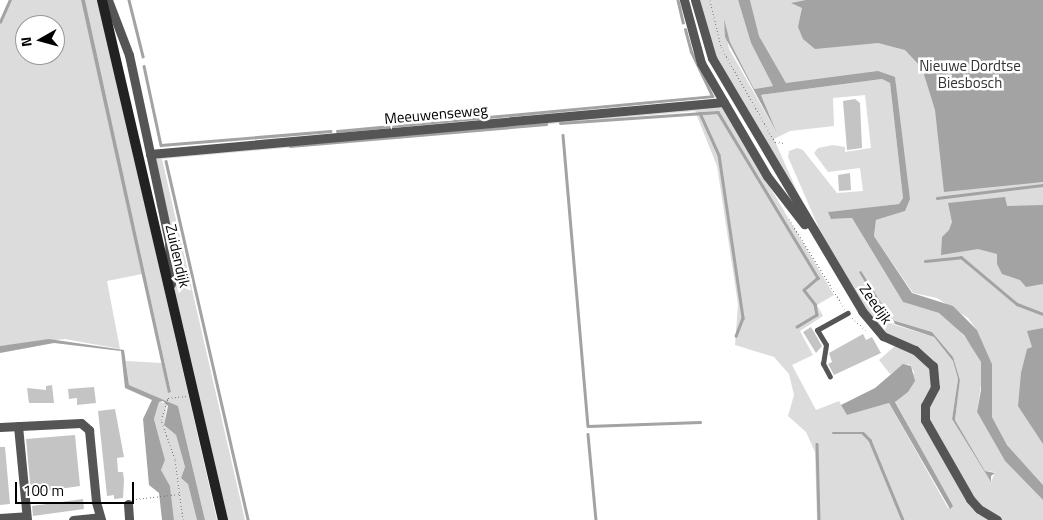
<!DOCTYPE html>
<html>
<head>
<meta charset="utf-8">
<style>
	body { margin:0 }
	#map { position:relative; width:1043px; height:520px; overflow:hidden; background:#fff; font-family:"Titillium Web",sans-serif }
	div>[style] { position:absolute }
	.green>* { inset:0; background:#dcdcdc }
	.water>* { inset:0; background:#a3a3a3 }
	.stream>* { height:2.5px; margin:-1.25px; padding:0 1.25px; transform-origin:1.25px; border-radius:1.25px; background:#a3a3a3 }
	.building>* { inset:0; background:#c4c4c4 }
	.path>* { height:1px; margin-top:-0.5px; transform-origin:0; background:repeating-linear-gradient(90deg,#777 0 1px,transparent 0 3.5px) }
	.lane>* { height:4.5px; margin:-2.25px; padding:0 2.25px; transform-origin:2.25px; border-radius:2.25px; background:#555 }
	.street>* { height:9px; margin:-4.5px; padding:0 4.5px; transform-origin:4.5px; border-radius:4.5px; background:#555 }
	.secondary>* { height:10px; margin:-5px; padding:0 5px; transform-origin:5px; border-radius:5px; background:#222 }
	span { translate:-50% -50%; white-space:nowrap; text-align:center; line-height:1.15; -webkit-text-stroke:5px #fff; paint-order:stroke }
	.park-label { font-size:15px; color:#333 }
	.street-label { font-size:15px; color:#000 }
	.north { position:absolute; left:15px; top:15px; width:50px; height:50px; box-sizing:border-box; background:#fff; border:1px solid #999; border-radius:50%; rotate:263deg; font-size:14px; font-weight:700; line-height:20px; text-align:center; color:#000 }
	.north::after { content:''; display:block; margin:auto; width:18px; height:22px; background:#000; clip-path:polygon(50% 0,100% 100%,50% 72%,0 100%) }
	.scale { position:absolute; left:15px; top:482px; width:119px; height:22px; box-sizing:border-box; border:2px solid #000; border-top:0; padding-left:6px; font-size:15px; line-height:18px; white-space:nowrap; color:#000; -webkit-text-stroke:4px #fff; paint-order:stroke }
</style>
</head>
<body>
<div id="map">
	<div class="green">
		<i style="clip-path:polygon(evenodd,9px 0,81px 0,83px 5px,142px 274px,107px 281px,120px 349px,65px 339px,0 346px,0 20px,9px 0,25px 25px,55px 25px,55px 55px,25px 55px,25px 25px)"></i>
		<i style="clip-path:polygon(85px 0,98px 0,99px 4px,217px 520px,205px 520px,178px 406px,129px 385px,126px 361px,162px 363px,168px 392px,171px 392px)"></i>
		<i style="clip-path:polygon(evenodd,698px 0,738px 0,751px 43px,773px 86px,754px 89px,730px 42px,723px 19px,729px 49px,777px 133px,761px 95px,882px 79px,890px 83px,903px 198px,899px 204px,829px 212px,831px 219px,852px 218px,903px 302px,939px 313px,955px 324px,973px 348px,981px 362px,982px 378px,977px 412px,1005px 461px,1043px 500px,1043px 520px,1001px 520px,977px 503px,927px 414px,935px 367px,879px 330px,816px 231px,818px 226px,788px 157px,789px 151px,797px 148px,803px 150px,837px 193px,863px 191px,860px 168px,828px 172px,814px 153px,818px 148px,833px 145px,845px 147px,845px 152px,871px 148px,865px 95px,833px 98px,834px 126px,790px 131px,774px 139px,808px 216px,712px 52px,698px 0,859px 270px,892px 320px,932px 332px,953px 357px,960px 380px,955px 420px,985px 471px,995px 472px,991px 482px,952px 419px,958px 379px,953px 361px,934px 337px,892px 324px,859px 270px)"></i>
		<i style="clip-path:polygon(750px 0,1043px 0,1043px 485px,1007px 445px,992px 417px,992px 364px,977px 330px,968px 318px,937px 298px,913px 293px,874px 236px,876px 220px,905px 211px,895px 77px,786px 83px,759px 36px)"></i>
		<i style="clip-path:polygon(715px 106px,723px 108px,834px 295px,817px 305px,823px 316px,800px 331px,813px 355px,792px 365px,816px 410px,839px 401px,847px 415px,889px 403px,948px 508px,952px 507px,895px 401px,908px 392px,914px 372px,911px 366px,908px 364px,890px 374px,879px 360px,896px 345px,909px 350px,929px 365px,934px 380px,922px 405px,957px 482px,992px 520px,817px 520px,815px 452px,806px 432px,788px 416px,794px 395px,789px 374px,774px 357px,735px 345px,738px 304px,717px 166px,695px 111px,162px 159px,245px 520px,226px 520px,175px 295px,156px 156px)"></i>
		<i style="clip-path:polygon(159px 402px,167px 403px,164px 425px,176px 435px,185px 467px,181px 478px,188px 483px,197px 520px,174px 520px,170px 486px,161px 470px,165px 460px,154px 419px)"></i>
	</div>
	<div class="water">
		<i style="clip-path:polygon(81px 0,85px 0,171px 392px,168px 393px)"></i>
		<i style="clip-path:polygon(738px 0,750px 0,759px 36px,786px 83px,878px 71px,895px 77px,910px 199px,905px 211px,876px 220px,874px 236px,912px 293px,953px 306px,977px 330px,992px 364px,992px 417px,1007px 445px,1043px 485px,1043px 500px,1005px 461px,977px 412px,981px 390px,981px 362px,964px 335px,939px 313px,903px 302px,852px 218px,831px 219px,828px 212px,899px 204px,903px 198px,890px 83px,882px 79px,761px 95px,777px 133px,725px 37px,724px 19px,730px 42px,754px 89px,773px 86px,751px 43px)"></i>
		<i style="clip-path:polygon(806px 0,1043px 0,1043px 182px,944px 192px,935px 110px,922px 68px,905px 50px,878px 43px,815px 49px,803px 39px,798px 27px,802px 8px,791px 3px)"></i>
		<i style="clip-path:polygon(1005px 197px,1007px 206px,1043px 205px,1043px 284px,1026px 287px,1020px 280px,1002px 274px,997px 264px,997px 254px,978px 249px,941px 255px,942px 237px,949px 230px,952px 222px,948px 203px)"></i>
		<i style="clip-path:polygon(861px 271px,892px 320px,932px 332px,953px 357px,960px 380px,955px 420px,985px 471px,995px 473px,991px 476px,991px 482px,952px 419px,958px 379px,953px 361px,934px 337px,889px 322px,859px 272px)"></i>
		<i style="clip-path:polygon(1043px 328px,1043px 444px,1018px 406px,1021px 373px,1027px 349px,1032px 347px,1027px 331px)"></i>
		<i style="clip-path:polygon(49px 339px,124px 350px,129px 385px,178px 406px,205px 520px,197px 520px,188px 484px,181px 478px,185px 467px,176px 435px,164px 425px,168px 406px,163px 401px,159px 402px,154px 419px,165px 460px,161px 470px,170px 486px,174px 520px,162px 520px,159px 493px,149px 485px,143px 419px,152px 400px,125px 388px,121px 351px,54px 343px,0 353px,0 346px)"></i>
		<i style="clip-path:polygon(903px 364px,911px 366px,915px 381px,908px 392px,895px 402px,953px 506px,950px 509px,889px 403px,847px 415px,841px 405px,875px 388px)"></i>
	</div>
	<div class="stream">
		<i style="left:129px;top:0;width:58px;rotate:76deg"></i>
		<i style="left:678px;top:0;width:23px;rotate:77deg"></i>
		<i style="left:0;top:22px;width:24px;rotate:-66deg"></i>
		<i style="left:144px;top:66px;width:81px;rotate:77.9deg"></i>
		<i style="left:161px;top:145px;width:170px;rotate:-4.7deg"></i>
		<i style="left:700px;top:113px;width:46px;rotate:65.7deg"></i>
		<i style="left:719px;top:155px;width:165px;rotate:81.6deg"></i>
		<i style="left:743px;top:318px;width:19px;rotate:111deg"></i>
		<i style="left:560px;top:123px;width:158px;rotate:-4deg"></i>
		<i style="left:718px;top:112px;width:194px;rotate:58.9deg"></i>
		<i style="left:818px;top:278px;width:18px;rotate:139deg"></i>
		<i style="left:804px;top:290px;width:18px;rotate:52deg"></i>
		<i style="left:815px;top:304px;width:11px;rotate:80deg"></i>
		<i style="left:817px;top:315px;width:23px;rotate:149deg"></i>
		<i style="left:337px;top:131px;width:377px;rotate:-5.3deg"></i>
		<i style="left:712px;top:96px;width:49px;rotate:-115.5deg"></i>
		<i style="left:691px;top:52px;width:23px;rotate:-105deg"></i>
		<i style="left:563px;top:135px;width:292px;rotate:85.1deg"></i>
		<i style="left:588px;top:426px;width:112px;rotate:-2deg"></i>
		<i style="left:290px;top:146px;width:257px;rotate:-4.9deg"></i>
		<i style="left:166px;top:161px;width:368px;rotate:77.1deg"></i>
		<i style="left:937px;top:198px;width:107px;rotate:-7deg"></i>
		<i style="left:925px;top:261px;width:36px;rotate:-6deg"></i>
		<i style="left:961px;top:257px;width:73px;rotate:40deg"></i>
		<i style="left:1017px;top:304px;width:28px;rotate:21deg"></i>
		<i style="left:833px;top:433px;width:30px"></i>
		<i style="left:863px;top:433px;width:10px;rotate:45deg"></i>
		<i style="left:870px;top:440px;width:87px;rotate:67.6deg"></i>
		<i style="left:588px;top:434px;width:86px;rotate:84.7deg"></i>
		<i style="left:817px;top:444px;width:76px;rotate:88.5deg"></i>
	</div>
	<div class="building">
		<i style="clip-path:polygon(855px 99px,860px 103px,862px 148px,847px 150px,843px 101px)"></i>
		<i style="clip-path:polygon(850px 173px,851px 190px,839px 191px,838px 175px)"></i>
		<i style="clip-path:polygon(811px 327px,822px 346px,816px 353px,803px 332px)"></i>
		<i style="clip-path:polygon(863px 334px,866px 340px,872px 337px,881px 353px,834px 375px,828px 364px,832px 362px,829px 353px)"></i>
		<i style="clip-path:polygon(52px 385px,54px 403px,29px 403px,27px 388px,46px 390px,46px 386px)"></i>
		<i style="clip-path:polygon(94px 387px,96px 403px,77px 405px,77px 398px,69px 399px,68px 389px)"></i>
		<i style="clip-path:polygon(115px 409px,124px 457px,117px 458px,118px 472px,123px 472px,124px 480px,123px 498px,114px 499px,114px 495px,107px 496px,98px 411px)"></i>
		<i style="clip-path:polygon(75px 435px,80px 486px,31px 493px,26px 439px)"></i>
		<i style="clip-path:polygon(0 447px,5px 447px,10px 504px,0 505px)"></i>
		<i style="clip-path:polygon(83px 499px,84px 509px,33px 516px,32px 506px)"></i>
	</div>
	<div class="path">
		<i style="left:710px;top:0;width:48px;rotate:76.8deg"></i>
		<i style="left:721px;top:47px;width:109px;rotate:60.4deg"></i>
		<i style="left:775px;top:142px;width:10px;rotate:6deg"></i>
		<i style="left:789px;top:219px;width:106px;rotate:58.1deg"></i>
		<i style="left:852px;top:318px;width:18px;rotate:41deg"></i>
		<i style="left:136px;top:499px;width:43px;rotate:-6.6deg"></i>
		<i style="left:183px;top:520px;width:62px;rotate:-97.5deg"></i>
		<i style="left:175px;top:459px;width:41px;rotate:-109.7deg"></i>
		<i style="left:161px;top:420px;width:23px;rotate:-72deg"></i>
		<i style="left:168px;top:398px;width:18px;rotate:-6deg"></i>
	</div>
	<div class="lane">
		<i style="left:830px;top:377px;width:15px;rotate:-118deg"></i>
		<i style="left:823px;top:364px;width:19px;rotate:-81deg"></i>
		<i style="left:826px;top:345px;width:17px;rotate:-121deg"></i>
		<i style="left:817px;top:330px;width:35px;rotate:-29deg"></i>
	</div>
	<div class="street">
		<i style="left:108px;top:0;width:59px;rotate:69.1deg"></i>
		<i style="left:129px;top:55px;width:191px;rotate:77.9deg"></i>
		<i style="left:169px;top:242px;width:42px;rotate:87.3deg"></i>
		<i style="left:684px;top:0;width:65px;rotate:74.9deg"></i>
		<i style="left:701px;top:63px;width:131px;rotate:59.7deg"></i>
		<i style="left:767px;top:176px;width:61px;rotate:52.4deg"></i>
		<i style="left:695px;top:0;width:60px;rotate:73.7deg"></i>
		<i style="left:712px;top:58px;width:294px;rotate:59.3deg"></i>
		<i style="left:862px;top:311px;width:33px;rotate:50deg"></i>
		<i style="left:883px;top:336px;width:35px;rotate:24deg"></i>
		<i style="left:915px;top:350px;width:24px;rotate:42deg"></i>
		<i style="left:933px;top:366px;width:21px;rotate:85deg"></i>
		<i style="left:935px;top:387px;width:21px;rotate:118deg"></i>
		<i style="left:925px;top:406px;width:14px;rotate:90deg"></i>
		<i style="left:925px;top:420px;width:91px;rotate:60.3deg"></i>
		<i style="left:970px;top:499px;width:13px;rotate:48deg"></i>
		<i style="left:979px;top:509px;width:21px;rotate:31deg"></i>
		<i style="left:150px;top:154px;width:576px;rotate:-5.18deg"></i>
		<i style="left:18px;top:426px;width:94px;rotate:84.5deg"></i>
		<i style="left:0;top:427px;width:81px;rotate:-2.8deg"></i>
		<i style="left:81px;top:423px;width:11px;rotate:41deg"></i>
		<i style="left:89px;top:430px;width:72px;rotate:84.4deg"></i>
		<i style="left:96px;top:502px;width:19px;rotate:74deg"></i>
		<i style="left:128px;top:504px;width:16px;rotate:86deg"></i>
		<i style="left:0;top:518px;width:26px;rotate:-4deg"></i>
		<i style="left:73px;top:520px;width:27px;rotate:-6deg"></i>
	</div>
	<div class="secondary">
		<i style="left:102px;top:0;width:534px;rotate:76.9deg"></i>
	</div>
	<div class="park-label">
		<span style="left:970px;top:74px">Nieuwe Dordtse<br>Biesbosch</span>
	</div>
	<div class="street-label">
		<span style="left:436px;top:114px;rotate:-5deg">Meeuwenseweg</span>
		<span style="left:178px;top:256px;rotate:77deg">Zuidendijk</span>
		<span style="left:876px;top:304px;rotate:55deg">Zeedijk</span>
	</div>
	<div class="north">N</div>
	<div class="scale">100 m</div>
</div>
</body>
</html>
